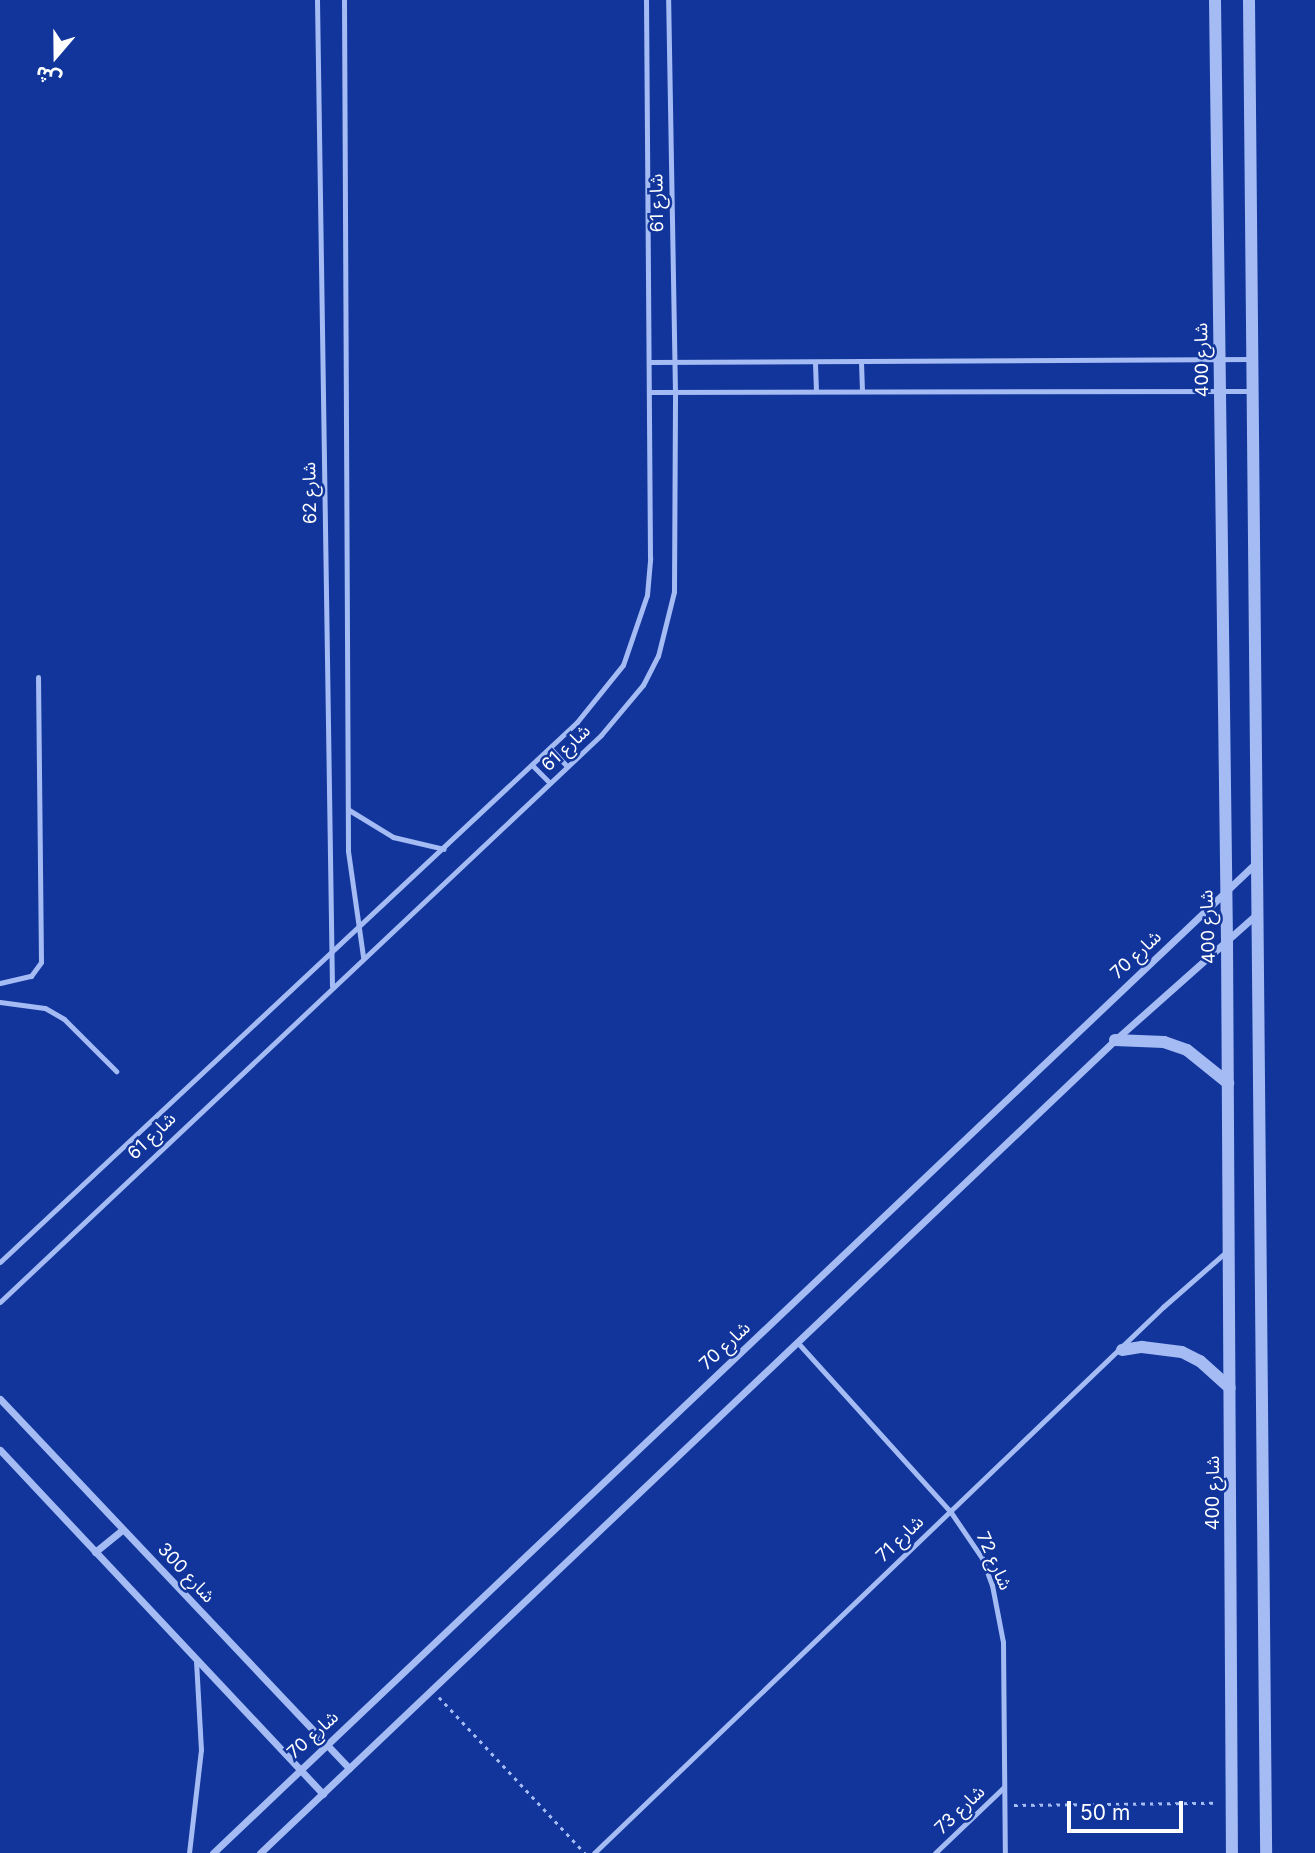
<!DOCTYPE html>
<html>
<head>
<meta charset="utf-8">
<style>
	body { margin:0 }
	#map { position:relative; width:1315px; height:1853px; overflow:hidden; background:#11359b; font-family:Inter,"Noto Sans Arabic",sans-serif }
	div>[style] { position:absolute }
	.path>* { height:2.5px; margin-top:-1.25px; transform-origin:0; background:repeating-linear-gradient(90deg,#a4bbf4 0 3.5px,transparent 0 8.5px) }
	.service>* { height:5px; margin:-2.5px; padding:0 2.5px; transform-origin:2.5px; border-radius:2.5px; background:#a4bbf4 }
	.minor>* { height:7px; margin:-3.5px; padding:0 3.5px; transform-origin:3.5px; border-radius:3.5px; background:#a4bbf4 }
	.tertiary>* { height:12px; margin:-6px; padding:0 6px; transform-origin:6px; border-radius:6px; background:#a4bbf4 }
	span { translate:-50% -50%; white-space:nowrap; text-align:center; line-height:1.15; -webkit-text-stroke:5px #11359b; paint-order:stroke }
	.street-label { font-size:18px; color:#fff }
	.north { position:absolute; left:21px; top:21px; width:70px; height:70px; -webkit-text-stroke:5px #11359b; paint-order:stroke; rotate:200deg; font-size:19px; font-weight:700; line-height:28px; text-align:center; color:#fff }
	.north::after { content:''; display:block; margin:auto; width:24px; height:32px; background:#fff; clip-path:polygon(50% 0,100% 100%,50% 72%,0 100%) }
	.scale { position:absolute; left:1067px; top:1801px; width:116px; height:32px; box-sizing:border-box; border:4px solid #fff; border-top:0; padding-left:9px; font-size:21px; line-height:24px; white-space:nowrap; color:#fff; -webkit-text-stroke:5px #11359b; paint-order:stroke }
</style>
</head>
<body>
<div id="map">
	<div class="path">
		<i style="left:439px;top:1697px;width:214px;rotate:46.9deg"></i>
		<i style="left:1014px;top:1805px;width:203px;rotate:-0.6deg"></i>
	</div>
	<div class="service">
		<i style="left:317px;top:0;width:986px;rotate:89.13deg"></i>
		<i style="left:344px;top:0;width:851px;rotate:89.73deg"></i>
		<i style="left:348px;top:851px;width:107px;rotate:81.9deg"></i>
		<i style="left:649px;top:362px;width:602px;rotate:-0.29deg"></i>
		<i style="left:861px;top:362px;width:28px;rotate:88deg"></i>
		<i style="left:815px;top:363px;width:27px;rotate:88deg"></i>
		<i style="left:649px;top:392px;width:603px;rotate:-0.1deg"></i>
		<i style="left:550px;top:748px;width:25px;rotate:47deg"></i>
		<i style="left:532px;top:765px;width:25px;rotate:45deg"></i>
		<i style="left:349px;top:810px;width:52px;rotate:31.5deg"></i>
		<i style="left:393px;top:837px;width:52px;rotate:13.2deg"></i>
		<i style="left:0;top:983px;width:32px;rotate:-13deg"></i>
		<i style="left:31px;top:976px;width:17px;rotate:-54deg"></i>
		<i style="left:41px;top:962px;width:285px;rotate:-90.6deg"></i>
		<i style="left:0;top:1002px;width:45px;rotate:7.6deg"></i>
		<i style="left:45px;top:1008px;width:22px;rotate:30deg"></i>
		<i style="left:64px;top:1019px;width:74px;rotate:45deg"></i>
		<i style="left:0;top:1262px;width:790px;rotate:-43.1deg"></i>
		<i style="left:577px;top:722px;width:73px;rotate:-51.1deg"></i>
		<i style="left:623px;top:665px;width:74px;rotate:-71.1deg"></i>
		<i style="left:647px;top:595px;width:37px;rotate:-85deg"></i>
		<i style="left:650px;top:558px;width:558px;rotate:-90.41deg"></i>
		<i style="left:0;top:1302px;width:826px;rotate:-43.33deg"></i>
		<i style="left:601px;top:735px;width:65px;rotate:-50deg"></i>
		<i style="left:643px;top:685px;width:33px;rotate:-63deg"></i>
		<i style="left:658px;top:656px;width:66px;rotate:-76deg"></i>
		<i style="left:674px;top:592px;width:200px;rotate:-89.7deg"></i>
		<i style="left:675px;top:392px;width:392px;rotate:-91deg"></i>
		<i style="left:798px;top:1343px;width:227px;rotate:47.9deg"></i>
		<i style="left:950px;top:1511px;width:57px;rotate:55.8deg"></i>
		<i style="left:982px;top:1558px;width:29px;rotate:70deg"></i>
		<i style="left:992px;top:1585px;width:58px;rotate:79.1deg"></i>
		<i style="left:1003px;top:1642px;width:211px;rotate:89.5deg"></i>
		<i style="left:189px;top:1853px;width:104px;rotate:-83.4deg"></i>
		<i style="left:201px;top:1750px;width:90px;rotate:-93.2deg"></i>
		<i style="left:594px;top:1853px;width:789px;rotate:-43.82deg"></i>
		<i style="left:1163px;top:1307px;width:85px;rotate:-41.2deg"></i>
		<i style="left:935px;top:1853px;width:95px;rotate:-43.7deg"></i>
	</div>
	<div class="minor">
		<i style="left:0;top:1399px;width:508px;rotate:46.6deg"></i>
		<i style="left:0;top:1450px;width:472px;rotate:46.8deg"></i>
		<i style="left:95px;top:1552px;width:36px;rotate:-39deg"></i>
		<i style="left:213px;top:1853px;width:1437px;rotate:-43.51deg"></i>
		<i style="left:260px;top:1853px;width:1180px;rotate:-43.56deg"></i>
		<i style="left:1115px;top:1040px;width:191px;rotate:-41.6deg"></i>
	</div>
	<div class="tertiary">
		<i style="left:1215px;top:0;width:939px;rotate:89.27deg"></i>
		<i style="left:1227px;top:939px;width:914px;rotate:89.69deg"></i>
		<i style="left:1249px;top:0;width:1853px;rotate:89.47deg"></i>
		<i style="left:1115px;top:1040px;width:49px;rotate:2.3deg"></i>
		<i style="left:1164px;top:1042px;width:24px;rotate:19deg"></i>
		<i style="left:1187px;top:1050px;width:53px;rotate:38.8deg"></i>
		<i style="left:1122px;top:1350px;width:20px;rotate:-9deg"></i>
		<i style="left:1142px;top:1347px;width:40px;rotate:7.1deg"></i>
		<i style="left:1182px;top:1352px;width:20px;rotate:27deg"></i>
		<i style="left:1200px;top:1361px;width:40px;rotate:42deg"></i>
	</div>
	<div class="street-label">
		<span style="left:657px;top:203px;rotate:-91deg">شارع 61</span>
		<span style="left:1202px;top:360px;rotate:-91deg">شارع 400</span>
		<span style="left:310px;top:493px;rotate:-91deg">شارع 62</span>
		<span style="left:566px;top:748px;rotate:-43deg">شارع 61</span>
		<span style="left:1208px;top:927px;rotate:-92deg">شارع 400</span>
		<span style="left:1136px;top:955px;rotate:-43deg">شارع 70</span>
		<span style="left:152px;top:1136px;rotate:-44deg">شارع 61</span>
		<span style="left:725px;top:1346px;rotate:-43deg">شارع 70</span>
		<span style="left:1213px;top:1493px;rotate:-90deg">شارع 400</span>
		<span style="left:900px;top:1539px;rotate:-44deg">شارع 71</span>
		<span style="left:994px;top:1561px;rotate:66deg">شارع 72</span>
		<span style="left:186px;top:1573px;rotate:47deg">شارع 300</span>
		<span style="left:313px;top:1735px;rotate:-42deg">شارع 70</span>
		<span style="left:960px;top:1810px;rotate:-44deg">شارع 73</span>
	</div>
	<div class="north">ش</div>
	<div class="scale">50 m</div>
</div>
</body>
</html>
